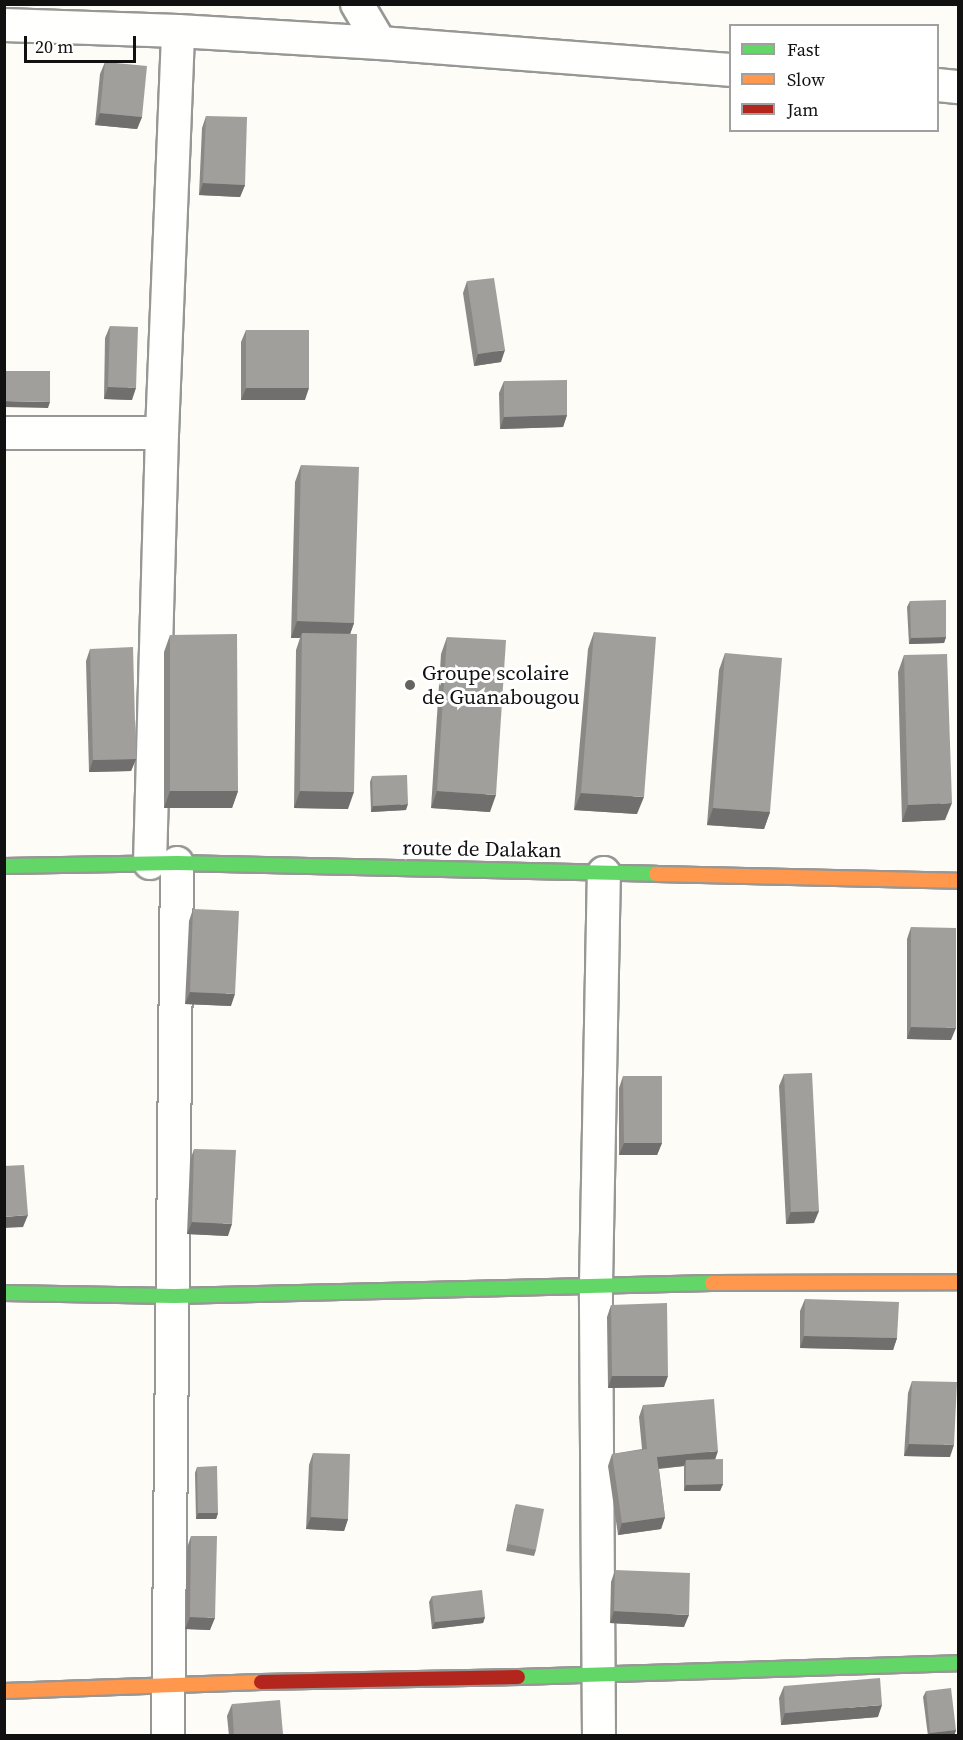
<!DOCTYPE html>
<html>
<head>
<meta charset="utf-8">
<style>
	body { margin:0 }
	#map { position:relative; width:963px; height:1740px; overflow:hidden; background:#fdfcf7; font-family:"Source Serif 4",serif }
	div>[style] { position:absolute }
	.roads { filter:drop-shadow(2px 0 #979795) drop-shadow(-2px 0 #979795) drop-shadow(0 2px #979795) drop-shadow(0 -2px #979795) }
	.street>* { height:32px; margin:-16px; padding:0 16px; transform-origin:16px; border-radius:16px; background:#fffffe }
	.fast>* { height:14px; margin:-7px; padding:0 7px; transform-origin:7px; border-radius:7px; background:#63d668 }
	.slow>* { height:14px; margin:-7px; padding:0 7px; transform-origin:7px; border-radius:7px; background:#ff974d }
	.jam>* { height:14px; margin:-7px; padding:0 7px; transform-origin:7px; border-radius:7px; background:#b3261e }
	.wall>* { inset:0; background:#8a8986 }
	.shaded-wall>* { inset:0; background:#716f6d }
	.building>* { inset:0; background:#a19f9c }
	.dots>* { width:16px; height:16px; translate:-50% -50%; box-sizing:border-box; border:3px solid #fff; border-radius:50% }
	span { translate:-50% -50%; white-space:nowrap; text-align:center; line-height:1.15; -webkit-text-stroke:6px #fff; paint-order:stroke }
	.poi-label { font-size:21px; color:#111 }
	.left { translate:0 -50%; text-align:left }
	.street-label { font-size:21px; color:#111 }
	.frame { position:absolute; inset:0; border:6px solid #111; pointer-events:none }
	.legend { position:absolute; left:729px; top:24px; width:210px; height:108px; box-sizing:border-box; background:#fff; border:2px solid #a0a0a0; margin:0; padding:8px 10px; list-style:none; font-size:18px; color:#111 }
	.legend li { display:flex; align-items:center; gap:12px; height:30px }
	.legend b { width:30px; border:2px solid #a0a0a0 }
	.scale { position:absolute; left:24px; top:36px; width:112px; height:27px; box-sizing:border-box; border:3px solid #111; border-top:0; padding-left:8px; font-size:18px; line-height:21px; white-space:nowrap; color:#111; -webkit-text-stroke:4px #fff; paint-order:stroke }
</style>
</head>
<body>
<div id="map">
	<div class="roads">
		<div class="street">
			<i style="left:357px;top:4px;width:45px;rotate:59.5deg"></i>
			<i style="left:4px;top:25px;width:174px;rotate:2deg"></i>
			<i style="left:178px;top:31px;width:202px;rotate:3.4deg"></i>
			<i style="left:380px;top:43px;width:351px;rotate:4.4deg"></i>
			<i style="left:938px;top:85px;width:20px;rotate:6deg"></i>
			<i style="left:4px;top:433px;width:158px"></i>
			<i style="left:150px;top:863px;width:430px;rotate:-88.4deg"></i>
			<i style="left:162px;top:433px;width:402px;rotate:-87.7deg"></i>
			<i style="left:168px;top:1736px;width:873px;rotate:-89.41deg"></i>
			<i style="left:599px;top:1736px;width:452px;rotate:-90.4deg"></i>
			<i style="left:596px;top:1284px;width:411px;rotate:-88.9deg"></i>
		</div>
		<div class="fast">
			<i style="left:4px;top:866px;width:173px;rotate:-1deg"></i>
			<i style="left:177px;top:863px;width:479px;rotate:1.3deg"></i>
			<i style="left:4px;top:1293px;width:170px;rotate:1deg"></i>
			<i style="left:174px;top:1296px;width:538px;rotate:-1.38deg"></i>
			<i style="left:518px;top:1677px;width:440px;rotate:-1.8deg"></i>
		</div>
		<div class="slow">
			<i style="left:656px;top:874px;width:302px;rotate:1.3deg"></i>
			<i style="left:712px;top:1283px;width:246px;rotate:-0.2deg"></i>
			<i style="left:4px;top:1691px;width:257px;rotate:-2deg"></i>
		</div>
		<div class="jam">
			<i style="left:261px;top:1682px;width:257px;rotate:-1.1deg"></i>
		</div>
	</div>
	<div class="wall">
		<i style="clip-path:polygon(105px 62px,142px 117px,137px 129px,95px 125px,100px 74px)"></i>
		<i style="clip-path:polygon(206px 116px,245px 185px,240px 197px,199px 195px,202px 128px)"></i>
		<i style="clip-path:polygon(467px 281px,501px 362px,474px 366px,463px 293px)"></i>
		<i style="clip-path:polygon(110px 326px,132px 400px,104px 399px,105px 338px)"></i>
		<i style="clip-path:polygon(246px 330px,305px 400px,241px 400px,241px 342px)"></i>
		<i style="clip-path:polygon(504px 381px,567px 415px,563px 427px,500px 429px,499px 393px)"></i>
		<i style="clip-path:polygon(301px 465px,354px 623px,350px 634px,348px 809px,294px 808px,296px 650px,300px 638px,291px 638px,295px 482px)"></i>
		<i style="clip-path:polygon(910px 601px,946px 637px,944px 643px,909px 644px,907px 607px)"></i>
		<i style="clip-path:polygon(594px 632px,637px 814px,574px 810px,588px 649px)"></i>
		<i style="clip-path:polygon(170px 635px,238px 791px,232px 808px,164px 808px,164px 652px)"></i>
		<i style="clip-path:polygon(447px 637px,490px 812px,431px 808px,441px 654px)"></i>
		<i style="clip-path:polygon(90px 649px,136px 759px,131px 771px,89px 772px,86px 661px)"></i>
		<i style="clip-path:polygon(725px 653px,770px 812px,764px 829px,707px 825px,719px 670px)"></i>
		<i style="clip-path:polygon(904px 655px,945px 820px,902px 822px,898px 672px)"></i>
		<i style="clip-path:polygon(372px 776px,406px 810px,371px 812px,370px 782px)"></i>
		<i style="clip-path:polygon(193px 909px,231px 1006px,185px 1004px,189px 921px)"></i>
		<i style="clip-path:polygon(911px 927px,951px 1040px,907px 1039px,907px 939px)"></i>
		<i style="clip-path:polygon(784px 1074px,814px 1223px,786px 1224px,779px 1086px)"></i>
		<i style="clip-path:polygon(623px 1076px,662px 1143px,657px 1155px,619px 1155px,619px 1088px)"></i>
		<i style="clip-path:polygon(194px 1149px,228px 1236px,187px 1234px,190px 1161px)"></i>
		<i style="clip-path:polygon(805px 1299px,897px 1338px,893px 1350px,800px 1348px,800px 1311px)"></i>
		<i style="clip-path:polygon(611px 1305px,664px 1387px,608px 1388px,607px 1317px)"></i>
		<i style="clip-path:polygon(912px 1381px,950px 1457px,904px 1456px,908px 1393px)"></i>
		<i style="clip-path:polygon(643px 1405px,715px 1459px,723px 1484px,720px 1491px,684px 1491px,684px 1466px,659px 1469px,665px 1517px,661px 1529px,618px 1535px,608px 1466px,612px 1454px,642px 1449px,639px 1417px)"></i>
		<i style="clip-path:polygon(313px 1453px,348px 1519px,344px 1531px,306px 1529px,309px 1465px)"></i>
		<i style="clip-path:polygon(197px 1467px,218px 1513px,216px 1519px,196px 1519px,195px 1473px)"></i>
		<i style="clip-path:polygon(516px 1504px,536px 1550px,534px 1556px,506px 1551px,514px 1510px)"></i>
		<i style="clip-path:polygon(191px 1536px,210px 1630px,185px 1629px,187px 1548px)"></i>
		<i style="clip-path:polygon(615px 1570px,684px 1627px,610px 1623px,611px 1582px)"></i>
		<i style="clip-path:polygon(432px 1596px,485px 1617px,483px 1623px,432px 1629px,429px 1602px)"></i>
		<i style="clip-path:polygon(784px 1686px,878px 1717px,781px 1725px,779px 1698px)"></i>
		<i style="clip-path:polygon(926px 1691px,956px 1730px,954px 1736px,928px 1736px,923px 1697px)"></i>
		<i style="clip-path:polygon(232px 1704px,283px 1736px,229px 1736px,227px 1716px)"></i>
	</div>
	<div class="shaded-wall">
		<i style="clip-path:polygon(100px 113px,142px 117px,137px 129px,95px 125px)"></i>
		<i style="clip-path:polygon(203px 183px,245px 185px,240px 197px,199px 195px)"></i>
		<i style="clip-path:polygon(505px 350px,501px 362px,474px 366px,478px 354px)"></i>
		<i style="clip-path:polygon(108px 387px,136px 388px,132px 400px,104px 399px)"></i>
		<i style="clip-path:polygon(246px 388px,309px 388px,305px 400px,241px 400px)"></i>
		<i style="clip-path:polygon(4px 401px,50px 402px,48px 408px,4px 407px)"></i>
		<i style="clip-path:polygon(567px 415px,563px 427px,500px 429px,504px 417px)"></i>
		<i style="clip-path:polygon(297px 621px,354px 623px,348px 640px,302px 633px,300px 638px,291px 638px)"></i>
		<i style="clip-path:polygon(946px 637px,944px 643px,909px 644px,911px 638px)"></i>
		<i style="clip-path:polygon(136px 759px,131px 771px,89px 772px,93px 760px)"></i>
		<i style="clip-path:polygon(170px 791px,238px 791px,232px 808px,164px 808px)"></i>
		<i style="clip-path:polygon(300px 791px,354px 792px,348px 809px,294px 808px)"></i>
		<i style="clip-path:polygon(437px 791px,496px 795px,490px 812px,431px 808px)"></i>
		<i style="clip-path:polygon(581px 793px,644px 797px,637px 814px,574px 810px)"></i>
		<i style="clip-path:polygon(952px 803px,945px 820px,902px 822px,908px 805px)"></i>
		<i style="clip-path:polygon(408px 804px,406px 810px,371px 812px,373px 806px)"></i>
		<i style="clip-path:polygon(713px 808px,770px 812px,764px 829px,707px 825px)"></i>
		<i style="clip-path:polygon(190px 992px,235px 994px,231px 1006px,185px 1004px)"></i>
		<i style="clip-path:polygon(911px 1027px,956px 1028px,951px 1040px,907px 1039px)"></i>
		<i style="clip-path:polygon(624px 1143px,662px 1143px,657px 1155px,619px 1155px)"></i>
		<i style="clip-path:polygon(819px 1211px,814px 1223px,786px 1224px,791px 1212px)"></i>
		<i style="clip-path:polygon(28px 1215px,23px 1227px,4px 1228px,4px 1217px)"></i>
		<i style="clip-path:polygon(192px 1222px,232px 1224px,228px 1236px,187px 1234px)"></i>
		<i style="clip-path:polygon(804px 1336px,897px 1338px,893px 1350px,800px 1348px)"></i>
		<i style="clip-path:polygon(612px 1376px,668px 1376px,664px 1387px,608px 1388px)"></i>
		<i style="clip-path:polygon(909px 1444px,954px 1445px,950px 1457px,904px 1456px)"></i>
		<i style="clip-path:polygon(718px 1451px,714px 1463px,686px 1460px,684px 1466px,653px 1469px,657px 1457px)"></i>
		<i style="clip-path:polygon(723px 1484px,720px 1491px,684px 1491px,686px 1485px)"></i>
		<i style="clip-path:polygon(198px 1513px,218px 1513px,216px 1519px,196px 1519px)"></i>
		<i style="clip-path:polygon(311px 1517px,348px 1519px,344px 1531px,306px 1529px)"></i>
		<i style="clip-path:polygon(665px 1517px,661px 1529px,618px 1535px,622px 1523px)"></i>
		<i style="clip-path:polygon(614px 1611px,689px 1615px,684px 1627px,610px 1623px)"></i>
		<i style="clip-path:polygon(190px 1617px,215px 1618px,210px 1630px,185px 1629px)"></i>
		<i style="clip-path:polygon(485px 1617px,483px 1623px,432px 1629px,435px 1622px)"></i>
		<i style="clip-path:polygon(882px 1705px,878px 1717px,781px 1725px,785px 1713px)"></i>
		<i style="clip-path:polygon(956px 1730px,954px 1736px,929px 1736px,930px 1733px)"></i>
	</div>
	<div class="building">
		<i style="clip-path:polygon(105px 62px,147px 66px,142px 117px,100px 113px)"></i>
		<i style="clip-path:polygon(206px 116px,247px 117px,245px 185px,203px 183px)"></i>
		<i style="clip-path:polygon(494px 278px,505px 350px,478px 354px,467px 281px)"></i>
		<i style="clip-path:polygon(110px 326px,138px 327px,136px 388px,108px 387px)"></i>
		<i style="clip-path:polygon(246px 330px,309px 330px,309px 388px,246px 388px)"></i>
		<i style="clip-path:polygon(4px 371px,50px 371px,50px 402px,4px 401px)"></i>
		<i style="clip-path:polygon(567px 380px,567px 415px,504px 417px,504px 381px)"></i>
		<i style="clip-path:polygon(301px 465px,359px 467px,354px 623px,297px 621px)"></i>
		<i style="clip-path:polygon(946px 600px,946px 637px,911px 638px,910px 601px)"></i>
		<i style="clip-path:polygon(594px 632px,656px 637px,644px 797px,581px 793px)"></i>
		<i style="clip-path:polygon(302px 633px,357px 634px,354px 792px,300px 791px)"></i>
		<i style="clip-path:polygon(237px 634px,238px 791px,170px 791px,170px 635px)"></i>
		<i style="clip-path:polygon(447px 637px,506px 640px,496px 795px,437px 791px)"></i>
		<i style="clip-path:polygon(133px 647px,136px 759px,93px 760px,90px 649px)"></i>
		<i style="clip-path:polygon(725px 653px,782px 658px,770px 812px,713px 808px)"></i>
		<i style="clip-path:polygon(947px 654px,952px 803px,908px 805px,904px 655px)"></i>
		<i style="clip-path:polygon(407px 775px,408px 804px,373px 806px,372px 776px)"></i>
		<i style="clip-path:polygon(193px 909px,239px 911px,235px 994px,190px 992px)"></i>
		<i style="clip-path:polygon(911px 927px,956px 928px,956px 1028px,911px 1027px)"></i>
		<i style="clip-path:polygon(812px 1073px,819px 1211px,791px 1212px,784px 1074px)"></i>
		<i style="clip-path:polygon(623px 1076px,662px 1076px,662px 1143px,624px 1143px)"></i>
		<i style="clip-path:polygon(194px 1149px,236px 1150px,232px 1224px,192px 1222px)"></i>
		<i style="clip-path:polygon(24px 1165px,28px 1215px,4px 1217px,4px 1166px)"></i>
		<i style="clip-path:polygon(805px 1299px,899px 1302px,897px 1338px,804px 1336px)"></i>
		<i style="clip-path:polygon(667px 1303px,668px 1376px,612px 1376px,611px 1305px)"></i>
		<i style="clip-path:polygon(912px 1381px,957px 1382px,954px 1445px,909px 1444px)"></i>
		<i style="clip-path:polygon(714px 1399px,718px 1451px,657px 1457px,665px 1517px,622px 1523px,612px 1454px,647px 1449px,643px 1405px)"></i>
		<i style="clip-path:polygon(313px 1453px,350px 1454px,348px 1519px,311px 1517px)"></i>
		<i style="clip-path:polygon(723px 1459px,723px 1484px,686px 1485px,686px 1460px)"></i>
		<i style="clip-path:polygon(217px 1466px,218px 1513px,198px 1513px,197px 1467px)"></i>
		<i style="clip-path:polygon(516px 1504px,544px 1509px,536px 1550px,508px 1544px)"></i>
		<i style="clip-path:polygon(191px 1536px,217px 1536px,215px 1618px,190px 1617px)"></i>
		<i style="clip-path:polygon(615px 1570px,690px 1573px,689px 1615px,614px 1611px)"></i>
		<i style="clip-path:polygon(482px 1590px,485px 1617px,435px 1622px,432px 1596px)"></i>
		<i style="clip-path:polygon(880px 1678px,882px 1705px,785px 1713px,784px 1686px)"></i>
		<i style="clip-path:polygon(951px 1688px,956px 1730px,930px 1733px,926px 1691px)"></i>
		<i style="clip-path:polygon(280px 1700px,283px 1734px,269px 1736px,234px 1736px,232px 1704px)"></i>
	</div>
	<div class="dots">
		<i style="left:410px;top:685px;background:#646362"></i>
	</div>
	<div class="poi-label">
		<span class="left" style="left:422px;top:685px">Groupe scolaire<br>de Guanabougou</span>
	</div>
	<div class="street-label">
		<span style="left:482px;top:849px;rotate:1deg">route de Dalakan</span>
	</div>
	<div class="frame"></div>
	<ul class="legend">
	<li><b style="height:8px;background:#63d668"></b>Fast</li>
	<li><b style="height:8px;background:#ff974d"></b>Slow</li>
	<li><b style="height:8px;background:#b3261e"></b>Jam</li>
	</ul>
	<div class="scale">20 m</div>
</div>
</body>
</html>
